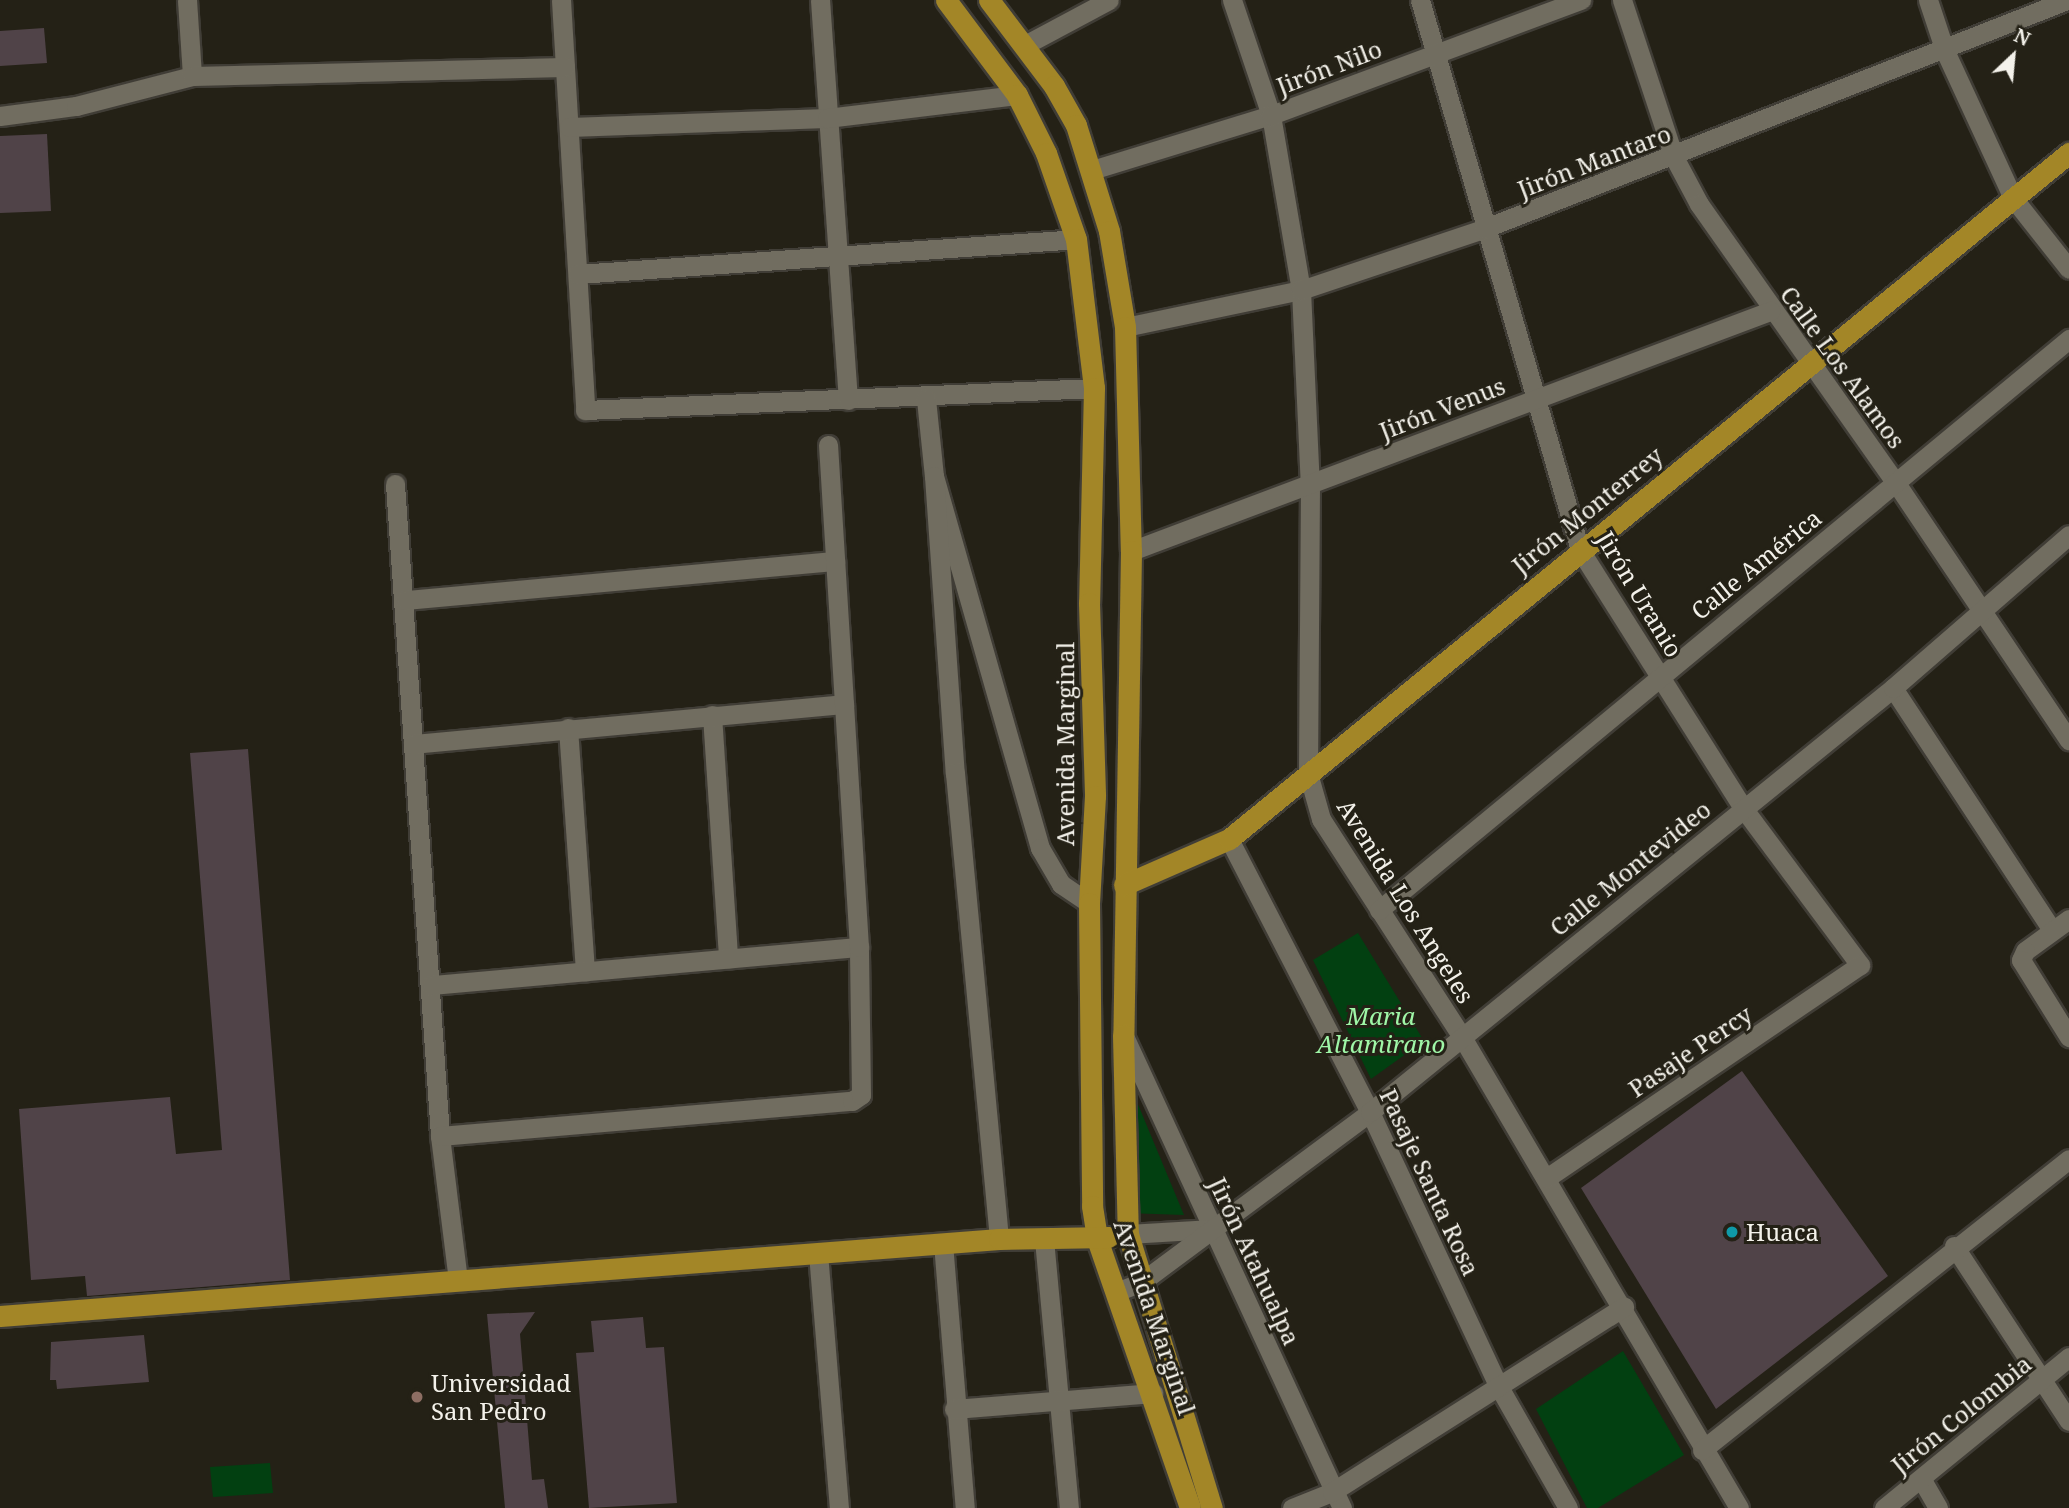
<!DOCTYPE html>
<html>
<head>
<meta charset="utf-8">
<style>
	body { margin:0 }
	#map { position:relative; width:2069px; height:1508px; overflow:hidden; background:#242116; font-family:"Noto Serif",serif }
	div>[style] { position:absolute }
	.green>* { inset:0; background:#024011 }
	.building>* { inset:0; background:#504348 }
	.roads { filter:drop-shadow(2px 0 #403d36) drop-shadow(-2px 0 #403d36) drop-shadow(0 2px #403d36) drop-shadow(0 -2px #403d36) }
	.minor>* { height:19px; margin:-9.5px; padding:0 9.5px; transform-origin:9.5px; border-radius:9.5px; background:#716d60 }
	.major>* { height:21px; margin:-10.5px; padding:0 10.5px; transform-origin:10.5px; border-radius:10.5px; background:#a38627 }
	.dots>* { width:19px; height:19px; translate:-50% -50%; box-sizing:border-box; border:4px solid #242116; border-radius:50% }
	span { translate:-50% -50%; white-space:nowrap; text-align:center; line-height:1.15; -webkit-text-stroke:6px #242116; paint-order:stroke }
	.street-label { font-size:24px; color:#f3f1ea }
	.park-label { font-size:24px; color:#9ff6a7; font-style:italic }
	.poi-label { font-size:24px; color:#f3f1ea }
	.left { translate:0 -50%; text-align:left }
	.north { position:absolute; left:1978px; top:21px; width:70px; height:70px; -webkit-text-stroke:5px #242116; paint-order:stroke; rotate:26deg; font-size:19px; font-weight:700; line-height:28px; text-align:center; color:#f3f1ea }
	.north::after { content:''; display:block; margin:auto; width:24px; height:32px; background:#f3f1ea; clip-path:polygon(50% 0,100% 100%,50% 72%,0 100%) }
</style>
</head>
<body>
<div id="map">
	<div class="green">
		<i style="clip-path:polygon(1358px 933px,1424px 1041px,1371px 1079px,1313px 960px)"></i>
		<i style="clip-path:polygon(1127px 1078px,1184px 1215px,1126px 1213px)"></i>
		<i style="clip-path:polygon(1623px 1351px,1684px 1455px,1598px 1508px,1587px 1508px,1536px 1409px)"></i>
		<i style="clip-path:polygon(270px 1463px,273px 1493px,213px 1497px,210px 1467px)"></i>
	</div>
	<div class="building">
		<i style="clip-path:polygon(44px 28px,47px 63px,0 66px,0 31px)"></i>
		<i style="clip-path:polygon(47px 134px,51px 211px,0 213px,0 136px)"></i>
		<i style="clip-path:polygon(248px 749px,290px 1280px,87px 1296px,85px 1276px,31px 1280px,19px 1109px,170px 1097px,176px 1154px,222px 1150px,190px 753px)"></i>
		<i style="clip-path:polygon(1742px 1071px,1888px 1276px,1716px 1409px,1581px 1188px)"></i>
		<i style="clip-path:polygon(535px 1312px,520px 1334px,532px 1480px,544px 1479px,548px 1508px,505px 1508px,487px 1314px)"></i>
		<i style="clip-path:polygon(643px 1317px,646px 1348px,664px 1347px,677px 1503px,589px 1508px,576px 1353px,594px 1352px,591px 1321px)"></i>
		<i style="clip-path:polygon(144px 1335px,149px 1382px,57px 1389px,56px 1380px,50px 1380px,51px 1342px)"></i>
	</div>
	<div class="roads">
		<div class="minor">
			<i style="left:187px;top:0;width:76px;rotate:86.2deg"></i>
			<i style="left:561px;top:0;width:411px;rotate:86.6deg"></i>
			<i style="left:585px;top:410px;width:509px;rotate:-2.47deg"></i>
			<i style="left:820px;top:0;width:401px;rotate:86deg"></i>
			<i style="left:1232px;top:0;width:121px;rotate:71.3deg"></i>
			<i style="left:1271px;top:115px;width:178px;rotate:80.3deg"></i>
			<i style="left:1301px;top:290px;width:196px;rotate:87.4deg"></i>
			<i style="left:1310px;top:486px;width:287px;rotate:90.4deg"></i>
			<i style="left:1308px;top:773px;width:48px;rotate:74.2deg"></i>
			<i style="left:1321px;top:819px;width:260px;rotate:57.1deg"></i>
			<i style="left:1462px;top:1037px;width:546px;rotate:59.54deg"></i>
			<i style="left:1420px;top:0;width:573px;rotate:73.78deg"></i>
			<i style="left:1580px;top:550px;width:305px;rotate:57.7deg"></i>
			<i style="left:1743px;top:808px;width:196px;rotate:53.3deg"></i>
			<i style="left:1860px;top:965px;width:379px;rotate:145.8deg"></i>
			<i style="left:1622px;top:0;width:165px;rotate:71.7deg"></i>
			<i style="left:1674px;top:157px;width:53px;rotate:62deg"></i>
			<i style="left:1699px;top:204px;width:342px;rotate:54.8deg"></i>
			<i style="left:1896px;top:483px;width:310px;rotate:56.1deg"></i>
			<i style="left:1928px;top:0;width:54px;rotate:71.6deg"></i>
			<i style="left:1945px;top:51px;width:162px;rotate:65.2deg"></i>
			<i style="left:2013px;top:198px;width:90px;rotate:51.7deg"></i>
			<i style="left:1025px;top:45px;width:95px;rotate:-28.2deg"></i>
			<i style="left:0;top:116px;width:77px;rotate:-7.5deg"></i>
			<i style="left:76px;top:106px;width:120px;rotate:-14.5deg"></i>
			<i style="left:192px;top:76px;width:373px;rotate:-1.4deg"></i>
			<i style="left:569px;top:127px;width:258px;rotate:-2deg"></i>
			<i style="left:827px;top:118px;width:191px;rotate:-6.9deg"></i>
			<i style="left:1092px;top:170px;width:187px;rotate:-17.1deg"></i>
			<i style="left:1271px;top:115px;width:331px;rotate:-20.4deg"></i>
			<i style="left:578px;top:274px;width:499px;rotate:-4deg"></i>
			<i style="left:1125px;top:327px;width:180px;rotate:-11.9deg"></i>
			<i style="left:1301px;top:290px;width:192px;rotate:-18.5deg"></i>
			<i style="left:1483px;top:229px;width:627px;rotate:-21.41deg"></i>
			<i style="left:926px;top:399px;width:77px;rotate:84.1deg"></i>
			<i style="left:934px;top:476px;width:387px;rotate:74.1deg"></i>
			<i style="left:1040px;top:848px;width:42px;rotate:59.7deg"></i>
			<i style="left:1061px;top:884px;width:34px;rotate:34deg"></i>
			<i style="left:934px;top:476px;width:298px;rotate:86deg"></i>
			<i style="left:955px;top:773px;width:468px;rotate:84.6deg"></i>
			<i style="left:395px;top:484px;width:654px;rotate:86.05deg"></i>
			<i style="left:440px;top:1136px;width:146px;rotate:82.9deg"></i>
			<i style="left:1131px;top:551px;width:683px;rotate:-20.59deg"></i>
			<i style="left:406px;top:600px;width:431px;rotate:-5.2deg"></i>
			<i style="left:1893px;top:688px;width:290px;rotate:56.7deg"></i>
			<i style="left:712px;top:715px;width:244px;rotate:86.2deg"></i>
			<i style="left:568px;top:728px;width:244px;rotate:86deg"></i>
			<i style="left:413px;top:744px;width:433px;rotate:-5.3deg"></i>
			<i style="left:1229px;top:839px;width:307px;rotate:62.7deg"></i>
			<i style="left:1370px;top:1112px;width:304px;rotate:64.9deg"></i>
			<i style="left:1499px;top:1387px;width:139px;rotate:60.3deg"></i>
			<i style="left:1379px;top:910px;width:896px;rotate:-39.61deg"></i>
			<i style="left:2069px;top:919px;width:54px;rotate:144deg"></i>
			<i style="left:2025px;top:951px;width:10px;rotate:114deg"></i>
			<i style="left:2021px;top:960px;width:91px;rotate:58.1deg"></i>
			<i style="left:432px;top:985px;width:429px;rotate:-5.1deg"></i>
			<i style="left:1124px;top:1036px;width:520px;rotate:65.21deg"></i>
			<i style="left:440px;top:1136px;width:413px;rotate:-4.9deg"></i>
			<i style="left:852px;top:1101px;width:11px;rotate:-34deg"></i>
			<i style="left:861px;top:1095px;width:148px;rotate:-90.8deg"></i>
			<i style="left:859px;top:947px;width:503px;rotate:-93.53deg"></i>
			<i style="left:1128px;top:1234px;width:84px;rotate:-3.4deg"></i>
			<i style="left:1044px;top:1239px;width:270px;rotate:84.7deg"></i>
			<i style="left:943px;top:1243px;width:266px;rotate:85.3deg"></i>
			<i style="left:1954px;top:1246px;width:209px;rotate:56.7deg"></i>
			<i style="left:818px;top:1253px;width:256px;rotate:85.3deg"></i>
			<i style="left:1116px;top:1292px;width:26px;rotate:-21deg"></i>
			<i style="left:1140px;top:1283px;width:287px;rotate:-36.6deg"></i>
			<i style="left:1370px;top:1112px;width:673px;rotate:-39.03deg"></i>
			<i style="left:1893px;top:688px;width:233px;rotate:-41deg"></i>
			<i style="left:954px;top:1409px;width:200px;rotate:-4.6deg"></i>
			<i style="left:1702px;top:1450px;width:468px;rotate:-38.4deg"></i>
			<i style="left:1922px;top:1480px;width:32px;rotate:60deg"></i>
			<i style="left:1292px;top:1508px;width:43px;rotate:-21.8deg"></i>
			<i style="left:1332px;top:1492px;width:346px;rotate:-32.4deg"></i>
			<i style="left:1884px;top:1508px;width:239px;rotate:-39.2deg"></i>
		</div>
		<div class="major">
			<i style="left:946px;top:0;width:119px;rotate:53.2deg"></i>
			<i style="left:1017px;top:95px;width:65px;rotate:63.4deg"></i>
			<i style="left:1046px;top:153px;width:91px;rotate:70.8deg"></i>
			<i style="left:1076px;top:239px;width:150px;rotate:83.1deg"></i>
			<i style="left:1094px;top:388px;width:215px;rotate:91.3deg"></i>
			<i style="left:1089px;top:603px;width:193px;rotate:88.2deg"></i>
			<i style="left:1095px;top:796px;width:107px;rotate:93.2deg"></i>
			<i style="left:1089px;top:903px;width:303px;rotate:89.4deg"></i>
			<i style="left:1092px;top:1206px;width:33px;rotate:81deg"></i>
			<i style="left:1097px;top:1239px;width:285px;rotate:70.9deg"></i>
			<i style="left:989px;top:0;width:108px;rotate:52.9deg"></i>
			<i style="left:1054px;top:86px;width:45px;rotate:60.6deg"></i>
			<i style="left:1076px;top:125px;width:111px;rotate:72.7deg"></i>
			<i style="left:1109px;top:231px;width:97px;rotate:80.5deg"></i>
			<i style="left:1125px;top:327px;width:224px;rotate:88.5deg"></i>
			<i style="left:1131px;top:551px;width:484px;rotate:90.9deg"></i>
			<i style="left:1123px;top:1035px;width:199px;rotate:88.6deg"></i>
			<i style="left:1128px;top:1234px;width:287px;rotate:73deg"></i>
			<i style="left:1124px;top:885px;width:115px;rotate:-23.7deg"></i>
			<i style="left:1229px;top:839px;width:1085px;rotate:-39.24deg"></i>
			<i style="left:0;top:1316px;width:1002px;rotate:-4.41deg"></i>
			<i style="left:999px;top:1239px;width:110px;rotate:-1deg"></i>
		</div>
	</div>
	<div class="dots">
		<i style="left:1732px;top:1232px;background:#0f9aa8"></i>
		<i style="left:417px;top:1397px;background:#8d6e63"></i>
	</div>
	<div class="street-label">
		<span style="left:1329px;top:67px;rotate:-21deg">Jirón Nilo</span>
		<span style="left:1594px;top:161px;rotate:-21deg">Jirón Mantaro</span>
		<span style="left:1843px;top:367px;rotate:54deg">Calle Los Alamos</span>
		<span style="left:1442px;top:408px;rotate:-21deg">Jirón Venus</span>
		<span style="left:1587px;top:510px;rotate:-39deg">Jirón Monterrey</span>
		<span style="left:1756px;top:564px;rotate:-39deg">Calle América</span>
		<span style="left:1640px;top:594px;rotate:59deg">Jirón Uranio</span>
		<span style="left:1065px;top:744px;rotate:-90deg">Avenida Marginal</span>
		<span style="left:1630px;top:868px;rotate:-39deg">Calle Montevideo</span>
		<span style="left:1406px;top:901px;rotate:58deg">Avenida Los Angeles</span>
		<span style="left:1690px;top:1051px;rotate:-34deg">Pasaje Percy</span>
		<span style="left:1430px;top:1182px;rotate:65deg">Pasaje Santa Rosa</span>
		<span style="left:1255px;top:1261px;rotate:65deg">Jirón Atahualpa</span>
		<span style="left:1155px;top:1317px;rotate:71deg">Avenida Marginal</span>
		<span style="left:1961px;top:1414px;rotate:-39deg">Jirón Colombia</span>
	</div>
	<div class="park-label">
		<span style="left:1381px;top:1030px">Maria<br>Altamirano</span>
	</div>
	<div class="poi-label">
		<span class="left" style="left:1746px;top:1232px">Huaca</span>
		<span class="left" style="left:431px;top:1397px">Universidad<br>San Pedro</span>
	</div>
	<div class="north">N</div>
</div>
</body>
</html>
